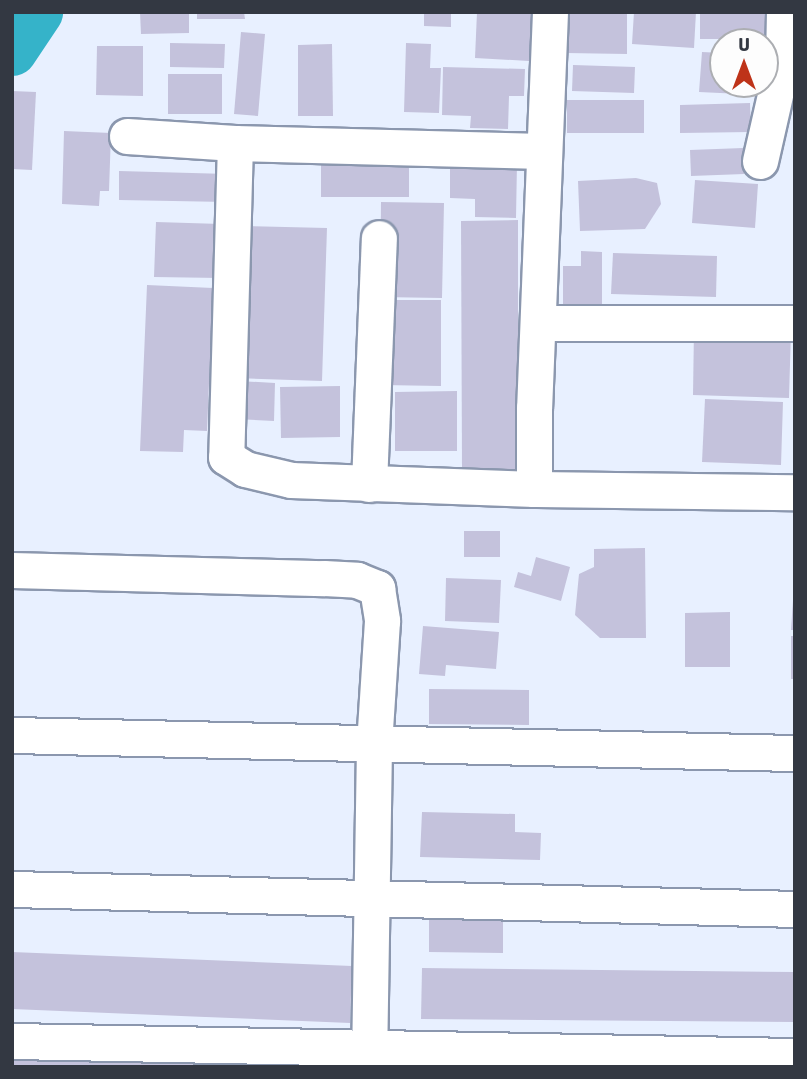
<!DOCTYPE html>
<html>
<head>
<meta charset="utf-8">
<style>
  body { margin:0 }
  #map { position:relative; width:807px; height:1079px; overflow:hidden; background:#e8f0ff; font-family:"Asap Condensed",sans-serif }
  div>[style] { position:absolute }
  .river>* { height:49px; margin:-24.5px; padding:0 24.5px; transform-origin:24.5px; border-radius:24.5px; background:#35b3c9 }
  .building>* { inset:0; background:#c4c2dc }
  .roads { filter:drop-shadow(2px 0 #8b97ae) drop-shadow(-2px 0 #8b97ae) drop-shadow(0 2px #8b97ae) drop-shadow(0 -2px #8b97ae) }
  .minor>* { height:35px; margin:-17.5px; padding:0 17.5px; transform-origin:17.5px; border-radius:17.5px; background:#fff }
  span { translate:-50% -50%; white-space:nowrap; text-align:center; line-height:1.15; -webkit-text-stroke:5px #fdfdfd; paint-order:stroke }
  .frame { position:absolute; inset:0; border:14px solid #333842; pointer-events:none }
  .north { position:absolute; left:709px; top:28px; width:70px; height:70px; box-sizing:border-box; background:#fdfdfd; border:2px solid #acaeb2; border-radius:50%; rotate:0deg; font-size:19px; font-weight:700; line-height:28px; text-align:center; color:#333842 }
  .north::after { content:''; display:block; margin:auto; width:24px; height:32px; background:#be3319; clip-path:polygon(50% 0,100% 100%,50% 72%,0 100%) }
</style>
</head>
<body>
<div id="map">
  <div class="river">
    <div style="left:12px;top:51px;width:47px;rotate:-56.3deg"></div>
  </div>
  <div class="building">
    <div style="clip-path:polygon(140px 12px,189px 12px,189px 33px,141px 34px)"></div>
    <div style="clip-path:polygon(197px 12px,244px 12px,245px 19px,197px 19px)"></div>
    <div style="clip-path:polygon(424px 12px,451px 12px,451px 27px,424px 26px)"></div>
    <div style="clip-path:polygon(477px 12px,532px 12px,529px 61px,475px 58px)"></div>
    <div style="clip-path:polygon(567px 12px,627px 13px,627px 54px,566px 53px)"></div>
    <div style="clip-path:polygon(634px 12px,696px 12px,694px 48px,632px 44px)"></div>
    <div style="clip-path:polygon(700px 12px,766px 12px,766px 39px,700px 39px)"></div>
    <div style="clip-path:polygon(241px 32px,265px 34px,258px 116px,234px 114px)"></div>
    <div style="clip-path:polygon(170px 43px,225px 44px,224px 68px,170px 67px)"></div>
    <div style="clip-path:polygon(406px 43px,431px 44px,430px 68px,441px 68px,439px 113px,404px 112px)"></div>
    <div style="clip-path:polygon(332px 44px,333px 116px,298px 116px,298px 45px)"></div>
    <div style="clip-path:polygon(97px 46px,143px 46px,143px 96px,96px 95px)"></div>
    <div style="clip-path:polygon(702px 52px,723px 53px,723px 84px,762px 84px,762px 95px,699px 92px)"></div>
    <div style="clip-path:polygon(573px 65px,635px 67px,634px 93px,572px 91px)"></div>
    <div style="clip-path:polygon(443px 67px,525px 69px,524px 96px,509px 96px,508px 129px,470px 128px,471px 116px,442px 115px)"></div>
    <div style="clip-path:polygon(168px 74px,222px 74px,222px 114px,168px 114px)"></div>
    <div style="clip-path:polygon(12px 91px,36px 92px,32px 170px,12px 169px)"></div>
    <div style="clip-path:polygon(567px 100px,644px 100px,644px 133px,567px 133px)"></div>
    <div style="clip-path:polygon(750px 103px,751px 132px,680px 133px,680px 105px)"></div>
    <div style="clip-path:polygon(64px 131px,111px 133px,109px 191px,100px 191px,99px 206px,62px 204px)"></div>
    <div style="clip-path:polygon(743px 148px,744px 174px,691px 176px,690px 150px)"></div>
    <div style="clip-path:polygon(321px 153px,409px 153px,409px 197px,321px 197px)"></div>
    <div style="clip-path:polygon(450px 162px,517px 163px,516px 218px,475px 217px,475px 199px,450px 198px)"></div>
    <div style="clip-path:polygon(119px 171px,228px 174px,227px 202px,119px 200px)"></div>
    <div style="clip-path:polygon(636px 178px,657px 183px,661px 204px,645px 229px,580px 231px,578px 181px)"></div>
    <div style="clip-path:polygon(695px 180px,758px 184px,755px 228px,692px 223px)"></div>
    <div style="clip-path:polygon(381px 202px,444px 203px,442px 298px,380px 297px)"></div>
    <div style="clip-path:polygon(518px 220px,518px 469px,462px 469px,461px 221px)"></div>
    <div style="clip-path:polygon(156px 222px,221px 224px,220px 278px,154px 277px)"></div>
    <div style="clip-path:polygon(240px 226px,327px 228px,322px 381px,236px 378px)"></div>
    <div style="clip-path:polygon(581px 251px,602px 252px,602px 306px,563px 306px,563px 266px,581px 266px)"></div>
    <div style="clip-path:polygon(613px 253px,717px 256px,716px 297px,611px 294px)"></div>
    <div style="clip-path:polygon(147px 285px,213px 288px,207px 431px,184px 430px,183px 452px,140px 451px)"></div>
    <div style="clip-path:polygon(383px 300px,441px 300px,441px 386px,382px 385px)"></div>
    <div style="clip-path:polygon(694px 328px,791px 330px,789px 398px,693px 395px)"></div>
    <div style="clip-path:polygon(238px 381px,275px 383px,274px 421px,236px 419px)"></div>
    <div style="clip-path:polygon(340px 386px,340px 437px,281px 438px,280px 387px)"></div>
    <div style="clip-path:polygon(457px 391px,457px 451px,395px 451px,395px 392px)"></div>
    <div style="clip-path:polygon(705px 399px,783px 402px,781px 465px,702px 462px)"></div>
    <div style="clip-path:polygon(464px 531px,500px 531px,500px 557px,464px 557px)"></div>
    <div style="clip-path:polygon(645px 548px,646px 638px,600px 638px,575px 615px,579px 574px,594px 567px,594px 549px)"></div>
    <div style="clip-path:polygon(536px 557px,570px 567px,561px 601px,514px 587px,518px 572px,531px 576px)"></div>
    <div style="clip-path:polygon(446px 578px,501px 580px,499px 623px,445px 621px)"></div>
    <div style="clip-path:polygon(793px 600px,795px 600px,795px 630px,791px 630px)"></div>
    <div style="clip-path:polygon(730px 612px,730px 667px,685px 667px,685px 613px)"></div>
    <div style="clip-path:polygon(423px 626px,499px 632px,496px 669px,446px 665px,445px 676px,419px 674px)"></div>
    <div style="clip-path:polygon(791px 636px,795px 636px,795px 679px,791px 679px)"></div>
    <div style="clip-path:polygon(429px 689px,529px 690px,529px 725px,429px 724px)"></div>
    <div style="clip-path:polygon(422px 812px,515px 814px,515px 832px,541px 833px,540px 860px,420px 857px)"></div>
    <div style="clip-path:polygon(429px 918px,503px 919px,503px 953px,429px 952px)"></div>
    <div style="clip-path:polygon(12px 952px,352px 966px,350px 1023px,12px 1009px)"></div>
    <div style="clip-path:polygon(422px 968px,795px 972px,795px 1022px,421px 1019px)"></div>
    <div style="clip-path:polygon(12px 1044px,345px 1057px,345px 1067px,12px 1067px)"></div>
  </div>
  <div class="roads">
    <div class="minor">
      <div style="left:550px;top:12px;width:396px;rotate:92.3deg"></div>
      <div style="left:534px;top:408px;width:81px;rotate:90deg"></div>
      <div style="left:534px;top:489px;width:261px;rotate:0.7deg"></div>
      <div style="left:127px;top:136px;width:108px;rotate:3.7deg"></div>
      <div style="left:235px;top:143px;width:308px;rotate:1.5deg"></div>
      <div style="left:235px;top:143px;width:314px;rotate:91.6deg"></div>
      <div style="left:226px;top:457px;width:22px;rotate:32deg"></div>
      <div style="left:245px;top:469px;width:47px;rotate:13.4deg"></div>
      <div style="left:291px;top:480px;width:243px;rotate:2.1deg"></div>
      <div style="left:760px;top:161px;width:104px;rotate:-77.2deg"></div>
      <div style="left:783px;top:60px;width:48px;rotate:-88.8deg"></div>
      <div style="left:540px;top:323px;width:255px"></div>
      <div style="left:369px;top:484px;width:246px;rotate:-87.7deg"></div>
      <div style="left:12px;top:570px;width:312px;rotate:1.5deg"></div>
      <div style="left:324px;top:578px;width:33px;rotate:3deg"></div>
      <div style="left:357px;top:580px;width:22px;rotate:22deg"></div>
      <div style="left:377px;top:588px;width:33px;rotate:81deg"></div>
      <div style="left:382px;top:621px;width:124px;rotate:93.7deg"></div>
      <div style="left:374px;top:745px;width:322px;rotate:90.9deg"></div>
      <div style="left:12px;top:735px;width:783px;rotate:1.32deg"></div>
      <div style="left:12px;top:889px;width:783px;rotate:1.46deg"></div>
      <div style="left:12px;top:1041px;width:783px;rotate:1.1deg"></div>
    </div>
  </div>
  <div class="frame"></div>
  <div class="north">U</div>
</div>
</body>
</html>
